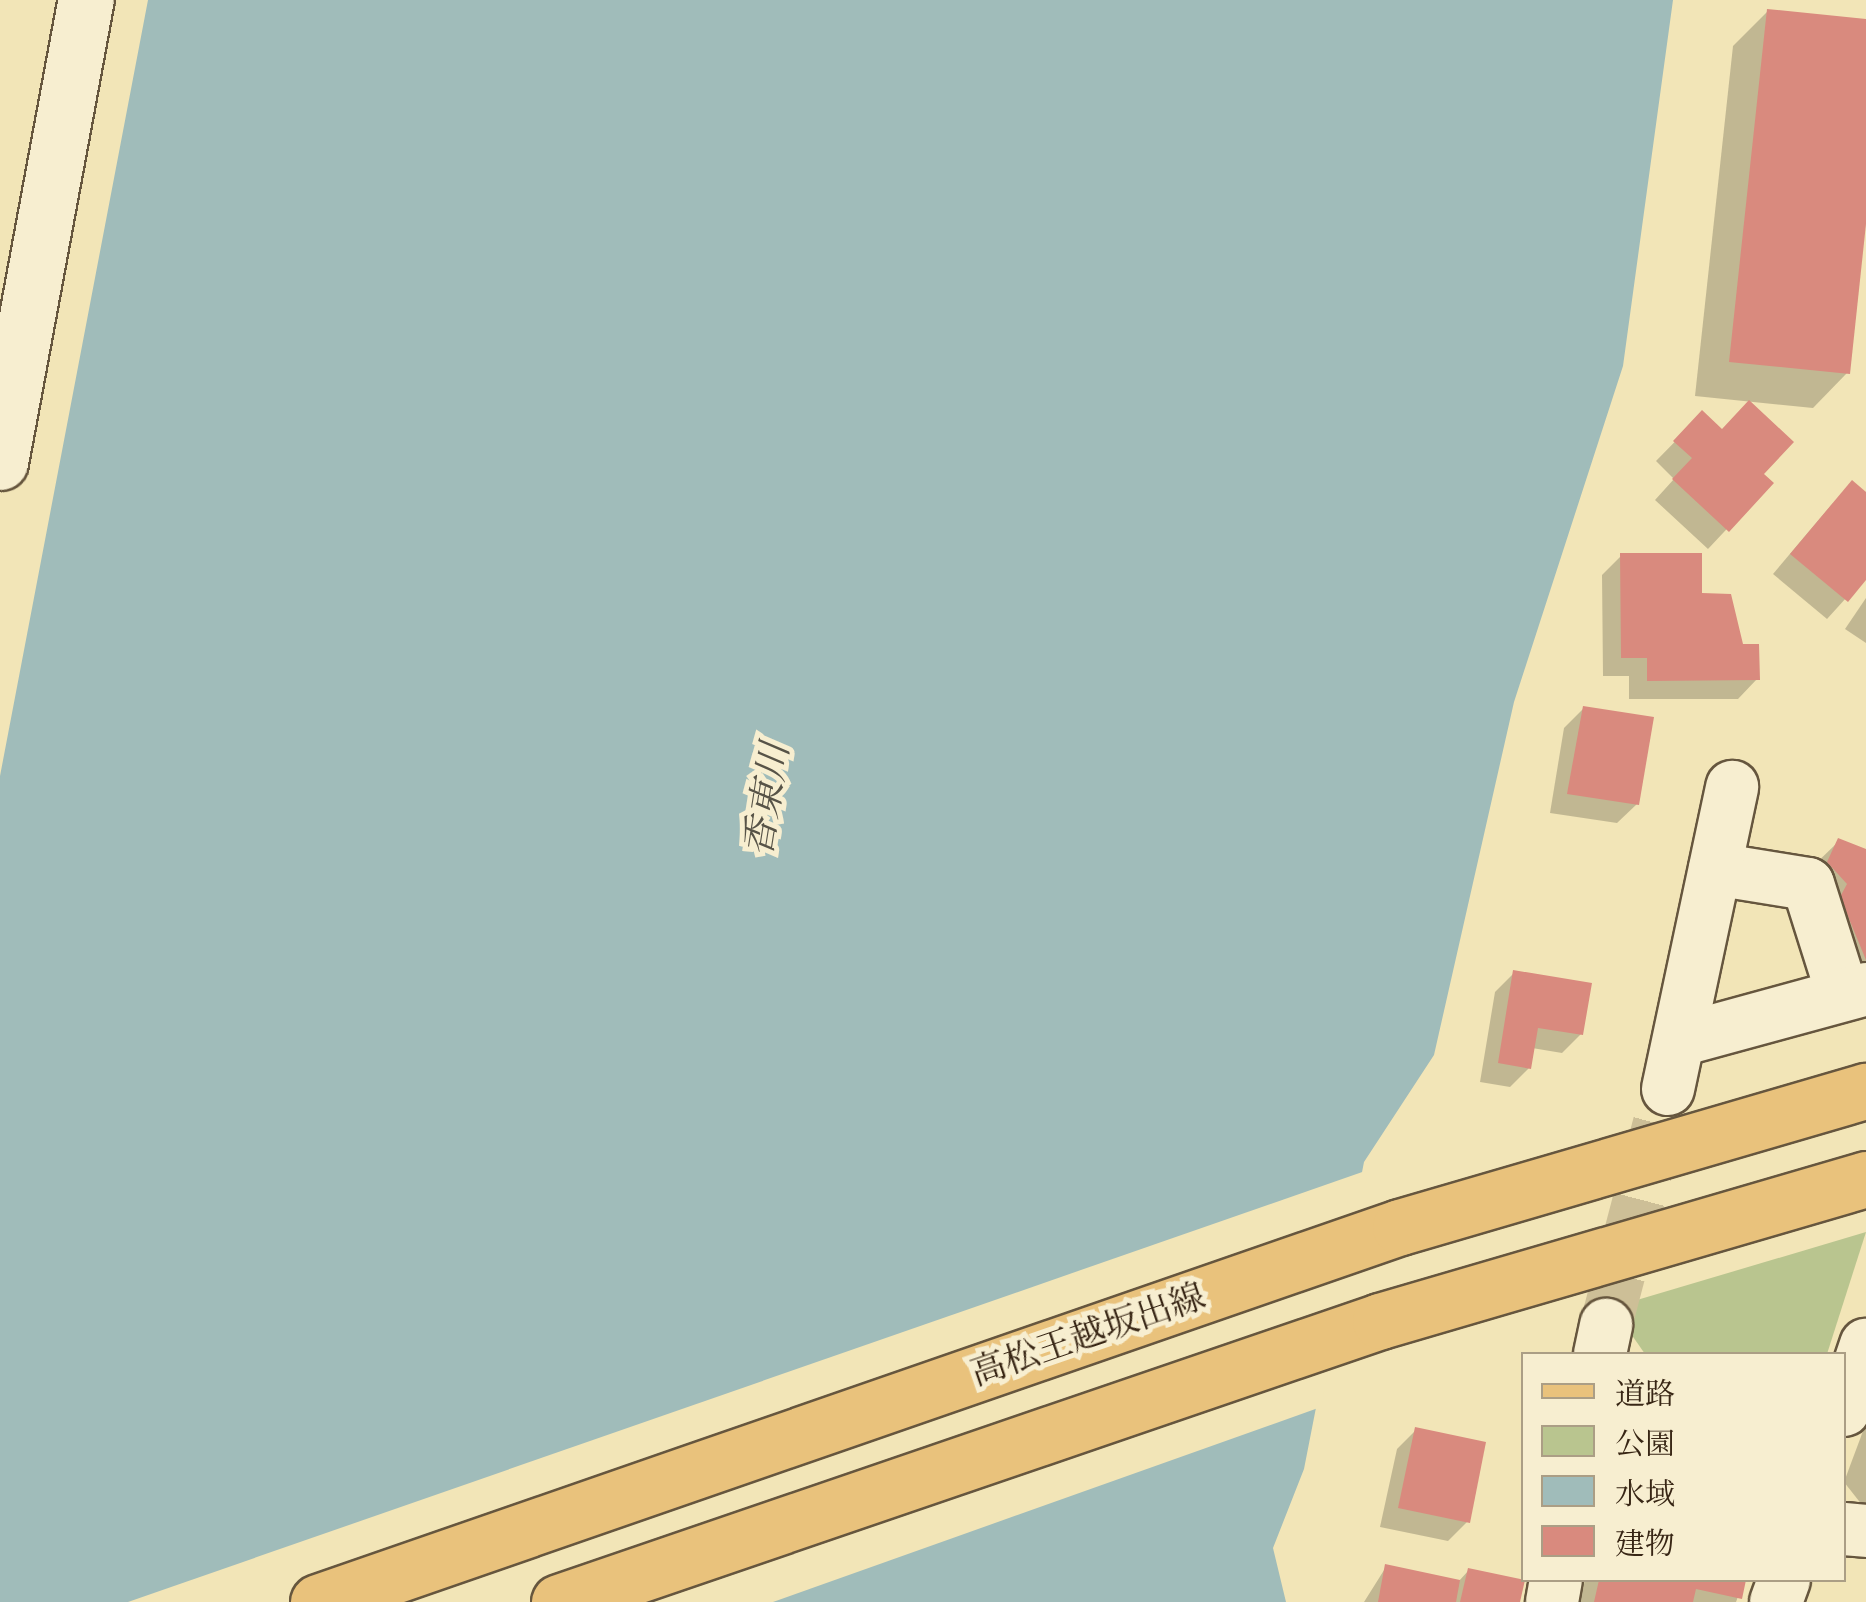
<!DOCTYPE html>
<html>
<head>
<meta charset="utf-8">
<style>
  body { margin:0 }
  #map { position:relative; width:1866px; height:1602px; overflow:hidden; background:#f2e5b7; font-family:"IM FELL Double Pica","Noto Serif JP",serif }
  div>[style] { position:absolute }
  .green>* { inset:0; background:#b9c58f }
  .water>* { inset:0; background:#a0bcba }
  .pier>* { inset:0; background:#f2e5b7 }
  .shadow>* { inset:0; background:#0003 }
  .building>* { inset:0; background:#d98a7e }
  .minor-tunnel>* { height:52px; margin-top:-26px; transform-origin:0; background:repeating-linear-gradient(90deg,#cdbf97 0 52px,transparent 0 78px) }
  .roads { filter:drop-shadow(2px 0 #66563e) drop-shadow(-2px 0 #66563e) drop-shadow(0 2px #66563e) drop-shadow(0 -2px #66563e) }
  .minor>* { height:52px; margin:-26px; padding:0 26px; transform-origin:26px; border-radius:26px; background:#f7eed0 }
  .tertiary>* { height:55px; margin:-27.5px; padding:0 27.5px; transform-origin:27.5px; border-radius:27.5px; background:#f7eed0 }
  .primary>* { height:55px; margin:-27.5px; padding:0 27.5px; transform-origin:27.5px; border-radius:27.5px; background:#e9c27c }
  span { translate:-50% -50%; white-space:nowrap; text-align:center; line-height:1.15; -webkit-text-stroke:10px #f7eed0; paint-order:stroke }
  .street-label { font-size:35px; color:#382615 }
  .water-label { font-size:38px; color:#575347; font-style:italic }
  .legend { position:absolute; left:1521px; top:1352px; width:325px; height:230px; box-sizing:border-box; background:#f7eed0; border:2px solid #ab9e85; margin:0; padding:12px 18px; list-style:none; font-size:30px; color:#382615 }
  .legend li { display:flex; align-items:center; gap:20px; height:50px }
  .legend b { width:50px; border:2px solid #ab9e85 }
</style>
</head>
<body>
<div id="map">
  <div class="green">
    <div style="clip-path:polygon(1866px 1232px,1827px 1354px,1645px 1354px,1629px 1331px,1637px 1300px)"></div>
  </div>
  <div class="water">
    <div style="clip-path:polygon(148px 0,1673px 0,1623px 366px,1514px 702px,1434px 1055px,1364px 1162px,1304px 1469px,1273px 1548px,1286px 1602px,0 1602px,0 776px)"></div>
  </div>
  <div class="pier">
    <div style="clip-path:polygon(1368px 1170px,1321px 1407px,773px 1602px,128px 1602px)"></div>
  </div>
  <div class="shadow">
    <div style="clip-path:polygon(1768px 11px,1866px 21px,1866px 201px,1847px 373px,1813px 408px,1695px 396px,1733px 46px)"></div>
    <div style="clip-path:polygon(1702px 414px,1770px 483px,1708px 549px,1655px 500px,1674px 479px,1656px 461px)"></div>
    <div style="clip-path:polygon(1866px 495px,1866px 576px,1827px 619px,1773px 574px,1833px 503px)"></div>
    <div style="clip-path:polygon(1621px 556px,1699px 596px,1741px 646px,1757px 679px,1738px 699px,1629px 699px,1629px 676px,1603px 676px,1602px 575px)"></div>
    <div style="clip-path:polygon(1866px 598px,1866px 643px,1845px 629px)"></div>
    <div style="clip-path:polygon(1584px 708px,1637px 804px,1617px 823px,1550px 813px,1564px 728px)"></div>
    <div style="clip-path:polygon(1839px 841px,1866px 852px,1866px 993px,1804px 875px)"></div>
    <div style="clip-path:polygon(1514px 973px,1581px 1034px,1562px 1053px,1532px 1048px,1529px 1068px,1510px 1087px,1480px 1082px,1495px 992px)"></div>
    <div style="clip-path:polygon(1866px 1423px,1866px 1510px,1844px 1482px)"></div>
    <div style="clip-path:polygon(1416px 1430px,1467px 1522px,1448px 1541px,1380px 1527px,1397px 1449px)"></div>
    <div style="clip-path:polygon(1386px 1567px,1458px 1582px,1469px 1570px,1518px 1602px,1364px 1602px)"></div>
    <div style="clip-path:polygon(1585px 1580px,1744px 1580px,1736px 1602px,1580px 1602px)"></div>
  </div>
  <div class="building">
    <div style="clip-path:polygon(1767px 9px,1866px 19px,1866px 224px,1850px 374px,1729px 362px)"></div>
    <div style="clip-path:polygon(1749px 400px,1794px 442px,1764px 474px,1774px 483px,1729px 532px,1672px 479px,1692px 458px,1673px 441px,1702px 410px,1722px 429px)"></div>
    <div style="clip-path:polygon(1852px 480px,1866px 492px,1866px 580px,1848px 602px,1790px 554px)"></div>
    <div style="clip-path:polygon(1620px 553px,1702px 553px,1702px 593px,1731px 594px,1743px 644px,1759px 644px,1760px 680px,1647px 681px,1647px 658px,1621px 658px)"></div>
    <div style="clip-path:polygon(1583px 706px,1654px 717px,1639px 805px,1567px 794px)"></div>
    <div style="clip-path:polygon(1838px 838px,1866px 849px,1866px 960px,1840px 897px,1847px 884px,1827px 862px)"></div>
    <div style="clip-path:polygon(1513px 970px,1592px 983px,1583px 1035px,1538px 1028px,1531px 1069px,1498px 1063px)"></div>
    <div style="clip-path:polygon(1415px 1427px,1486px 1442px,1470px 1523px,1398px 1508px)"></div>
    <div style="clip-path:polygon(1385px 1564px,1460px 1580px,1456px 1602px,1378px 1602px)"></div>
    <div style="clip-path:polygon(1468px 1568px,1525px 1580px,1520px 1602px,1460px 1602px)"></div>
    <div style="clip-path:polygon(1599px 1580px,1746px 1580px,1742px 1599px,1696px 1589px,1693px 1602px,1594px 1602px)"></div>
  </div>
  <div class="minor-tunnel">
    <div style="left:1606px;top:1325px;width:244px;rotate:-75.3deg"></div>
  </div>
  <div class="roads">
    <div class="minor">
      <div style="left:1715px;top:869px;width:94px;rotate:9.2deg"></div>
      <div style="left:1808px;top:884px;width:116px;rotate:72.5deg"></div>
      <div style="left:1680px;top:1040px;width:193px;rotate:-15.3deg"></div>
      <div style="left:1668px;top:1089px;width:309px;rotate:-78deg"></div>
      <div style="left:1600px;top:1354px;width:30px;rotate:-78deg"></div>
      <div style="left:1844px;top:1410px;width:69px;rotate:-71.3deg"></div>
      <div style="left:1844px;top:1529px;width:22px;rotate:5deg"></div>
      <div style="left:1552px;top:1602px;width:22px;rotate:-80deg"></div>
      <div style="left:1776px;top:1602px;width:23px;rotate:-70deg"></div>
    </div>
    <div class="tertiary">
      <div style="left:0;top:462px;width:470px;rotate:-79.5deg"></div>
    </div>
    <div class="primary">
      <div style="left:318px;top:1602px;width:1145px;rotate:-19.12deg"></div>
      <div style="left:1400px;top:1227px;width:485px;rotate:-16.3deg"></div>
      <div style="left:559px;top:1602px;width:868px;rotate:-18.89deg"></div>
      <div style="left:1380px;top:1321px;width:506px;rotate:-16.29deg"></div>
    </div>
  </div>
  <div class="street-label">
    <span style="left:1088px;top:1335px;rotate:-19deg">高松王越坂出線</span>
  </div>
  <div class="water-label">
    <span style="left:768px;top:800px;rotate:-81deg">香東川</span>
  </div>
  <ul class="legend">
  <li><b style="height:12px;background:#e9c27c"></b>道路</li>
  <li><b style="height:28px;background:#b9c58f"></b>公園</li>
  <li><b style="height:28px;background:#a0bcba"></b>水域</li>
  <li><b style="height:28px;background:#d98a7e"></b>建物</li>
  </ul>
</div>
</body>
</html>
